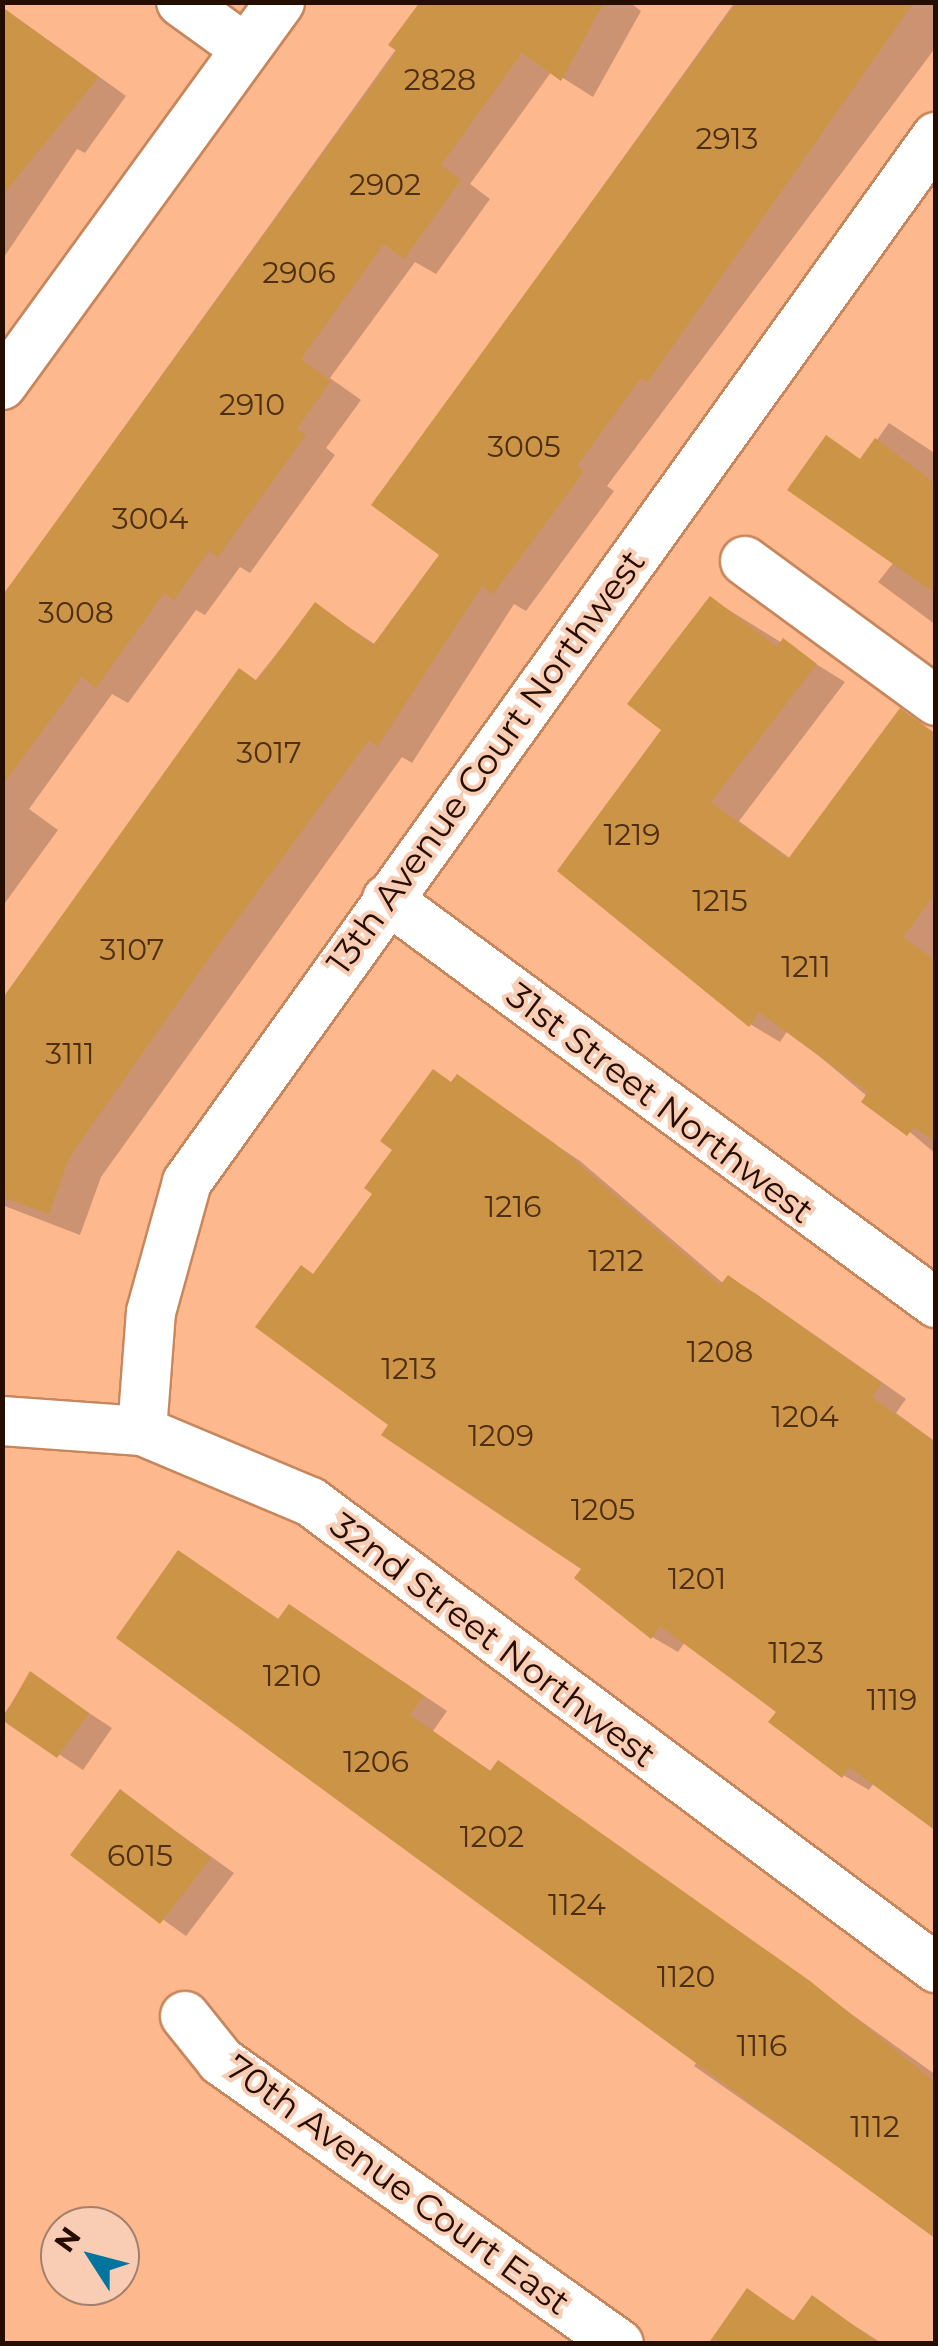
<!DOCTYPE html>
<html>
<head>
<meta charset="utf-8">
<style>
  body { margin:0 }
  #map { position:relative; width:938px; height:2346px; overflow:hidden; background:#feb88e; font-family:Montserrat,sans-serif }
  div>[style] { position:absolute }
  .shadow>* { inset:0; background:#0003 }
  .building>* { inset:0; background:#cc9447 }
  .roads { filter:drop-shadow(2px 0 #c7865c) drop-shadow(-2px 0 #c7865c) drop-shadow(0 2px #c7865c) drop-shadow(0 -2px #c7865c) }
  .street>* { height:48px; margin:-24px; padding:0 24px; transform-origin:24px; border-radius:24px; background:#fff }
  span { translate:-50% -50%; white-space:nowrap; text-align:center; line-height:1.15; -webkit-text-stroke:8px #f8cdb4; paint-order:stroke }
  .number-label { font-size:30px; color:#4f2f12 }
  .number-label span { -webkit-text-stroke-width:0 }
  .street-label { font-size:35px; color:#250d00 }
  .frame { position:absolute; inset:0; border:5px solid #250d00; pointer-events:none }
  .north { position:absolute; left:40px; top:2206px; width:100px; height:100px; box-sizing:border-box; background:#f8cdb4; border:2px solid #a4806c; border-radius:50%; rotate:306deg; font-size:28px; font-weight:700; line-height:40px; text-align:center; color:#250d00 }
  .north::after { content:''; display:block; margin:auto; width:35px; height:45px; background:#02759f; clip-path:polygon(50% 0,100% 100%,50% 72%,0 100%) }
</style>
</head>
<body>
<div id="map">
  <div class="shadow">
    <div style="clip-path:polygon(430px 2px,629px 2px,641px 11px,593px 97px,552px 71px,470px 184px,490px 199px,436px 274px,415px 262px,330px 378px,361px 400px,326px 448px,335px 455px,250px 573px,240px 567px,205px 615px,196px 610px,128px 703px,112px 694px,29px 809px,58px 830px,2px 907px,2px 597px)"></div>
    <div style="clip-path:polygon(735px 2px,936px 2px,936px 47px,607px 486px,614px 491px,526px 611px,514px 604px,412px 763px,402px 757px,101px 1177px,80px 1235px,2px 1205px,2px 1002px,315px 605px,376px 645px,443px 555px,374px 505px)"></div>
    <div style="clip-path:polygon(2px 7px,126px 96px,85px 153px,77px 149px,2px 260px)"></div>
    <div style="clip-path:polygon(889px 423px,936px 454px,936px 625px,878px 582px,894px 562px,862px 461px)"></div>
    <div style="clip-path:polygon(711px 599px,845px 682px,739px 821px,791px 859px,936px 737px,936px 1154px,788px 1030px,780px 1042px,750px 1024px,665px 730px)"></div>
    <div style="clip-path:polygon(457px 1078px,580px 1161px,724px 1284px,729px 1278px,755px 1293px,906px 1399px,896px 1413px,936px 1442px,936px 1828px,874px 1783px,869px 1790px,843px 1775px,779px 1712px,685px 1642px,678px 1652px,652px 1637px,585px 1569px,384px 1434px,391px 1424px,315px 1276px)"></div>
    <div style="clip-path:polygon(179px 1553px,280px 1620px,314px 1622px,447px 1711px,433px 1731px,492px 1772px,523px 1778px,936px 2075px,936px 2235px,694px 2066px,699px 2059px)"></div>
    <div style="clip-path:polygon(31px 1675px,112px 1728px,83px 1770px,2px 1717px)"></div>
    <div style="clip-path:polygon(121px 1792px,234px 1873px,186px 1936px,73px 1855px)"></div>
    <div style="clip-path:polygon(748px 2292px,796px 2322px,813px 2299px,883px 2344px,731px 2344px)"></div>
  </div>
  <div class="building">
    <div style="clip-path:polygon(420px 2px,604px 2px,561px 81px,522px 53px,441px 165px,461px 180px,404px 259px,384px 244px,301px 359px,331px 381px,297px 429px,306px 435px,218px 557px,209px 551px,174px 600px,164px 593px,96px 688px,82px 677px,2px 786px,2px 596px,397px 51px,388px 45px)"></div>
    <div style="clip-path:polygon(737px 2px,914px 2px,647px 383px,641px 378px,577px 466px,584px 471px,552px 515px,493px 594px,482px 586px,378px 746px,369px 740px,217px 947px,69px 1158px,49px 1214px,2px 1197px,2px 999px,239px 668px,257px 681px,315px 602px,373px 645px,439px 555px,371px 505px)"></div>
    <div style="clip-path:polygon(2px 7px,99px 77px,2px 196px)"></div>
    <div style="clip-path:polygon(826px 435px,860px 459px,875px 438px,936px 484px,936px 594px,787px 490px)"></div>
    <div style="clip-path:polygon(710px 596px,777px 647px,783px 638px,817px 664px,711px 802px,788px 859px,900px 708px,936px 734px,936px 893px,903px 937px,936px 961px,936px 1142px,914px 1127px,907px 1136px,861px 1102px,868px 1092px,759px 1012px,749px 1027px,557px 871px,661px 730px,627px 704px)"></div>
    <div style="clip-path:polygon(433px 1069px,451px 1082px,457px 1074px,554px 1143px,720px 1285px,728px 1275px,882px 1383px,872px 1397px,936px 1443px,936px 1831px,849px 1767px,842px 1778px,768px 1722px,776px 1712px,660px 1626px,651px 1639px,574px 1578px,581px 1569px,381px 1435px,388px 1425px,255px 1327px,301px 1265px,313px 1274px,372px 1194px,364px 1188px,392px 1150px,380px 1141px)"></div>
    <div style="clip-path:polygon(178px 1550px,278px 1619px,289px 1604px,424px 1696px,410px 1715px,490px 1771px,498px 1760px,810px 1981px,936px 2083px,936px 2239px,116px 1638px)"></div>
    <div style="clip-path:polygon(30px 1671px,89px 1713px,57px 1758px,2px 1720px)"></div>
    <div style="clip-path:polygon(120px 1789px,211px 1858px,160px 1924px,70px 1855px)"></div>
    <div style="clip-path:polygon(747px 2288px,793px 2321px,812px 2295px,879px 2344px,708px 2344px)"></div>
  </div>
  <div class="roads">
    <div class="street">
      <div style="left:181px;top:2px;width:80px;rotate:35.9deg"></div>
      <div style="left:2px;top:385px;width:473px;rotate:-54deg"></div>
      <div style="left:745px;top:561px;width:237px;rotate:36.2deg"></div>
      <div style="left:387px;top:899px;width:682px;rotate:36.35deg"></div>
      <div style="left:2px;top:1421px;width:140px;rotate:4.1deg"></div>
      <div style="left:142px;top:1431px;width:183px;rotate:22.8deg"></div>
      <div style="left:311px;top:1502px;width:780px;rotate:36.71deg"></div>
      <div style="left:142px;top:1431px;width:119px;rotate:-85.7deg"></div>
      <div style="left:151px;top:1312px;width:135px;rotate:-74.5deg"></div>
      <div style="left:187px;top:1182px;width:1286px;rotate:-54.37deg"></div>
      <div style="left:185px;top:2016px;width:58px;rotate:51.3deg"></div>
      <div style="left:221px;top:2061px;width:488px;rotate:35.4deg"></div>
    </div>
  </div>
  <div class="number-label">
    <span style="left:440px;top:80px">2828</span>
    <span style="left:727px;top:139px">2913</span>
    <span style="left:385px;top:185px">2902</span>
    <span style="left:299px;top:273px">2906</span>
    <span style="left:252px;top:405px">2910</span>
    <span style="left:524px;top:447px">3005</span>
    <span style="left:150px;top:519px">3004</span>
    <span style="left:76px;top:613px">3008</span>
    <span style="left:269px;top:753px">3017</span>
    <span style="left:632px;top:835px">1219</span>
    <span style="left:720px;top:901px">1215</span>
    <span style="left:132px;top:950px">3107</span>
    <span style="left:806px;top:967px">1211</span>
    <span style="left:70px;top:1054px">3111</span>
    <span style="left:513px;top:1207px">1216</span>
    <span style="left:616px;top:1261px">1212</span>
    <span style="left:720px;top:1352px">1208</span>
    <span style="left:409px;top:1369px">1213</span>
    <span style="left:805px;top:1417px">1204</span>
    <span style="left:501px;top:1436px">1209</span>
    <span style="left:603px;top:1510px">1205</span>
    <span style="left:697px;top:1579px">1201</span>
    <span style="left:796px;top:1653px">1123</span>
    <span style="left:292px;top:1676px">1210</span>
    <span style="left:892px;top:1700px">1119</span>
    <span style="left:376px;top:1762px">1206</span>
    <span style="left:492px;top:1837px">1202</span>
    <span style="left:140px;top:1856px">6015</span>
    <span style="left:577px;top:1905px">1124</span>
    <span style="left:686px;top:1977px">1120</span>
    <span style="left:762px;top:2046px">1116</span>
    <span style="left:875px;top:2127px">1112</span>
  </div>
  <div class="street-label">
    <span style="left:486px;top:762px;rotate:-54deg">13th Avenue Court Northwest</span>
    <span style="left:660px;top:1103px;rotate:37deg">31st Street Northwest</span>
    <span style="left:493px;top:1640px;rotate:37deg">32nd Street Northwest</span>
    <span style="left:398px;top:2185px;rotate:36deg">70th Avenue Court East</span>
  </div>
  <div class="frame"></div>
  <div class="north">N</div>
</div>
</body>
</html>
